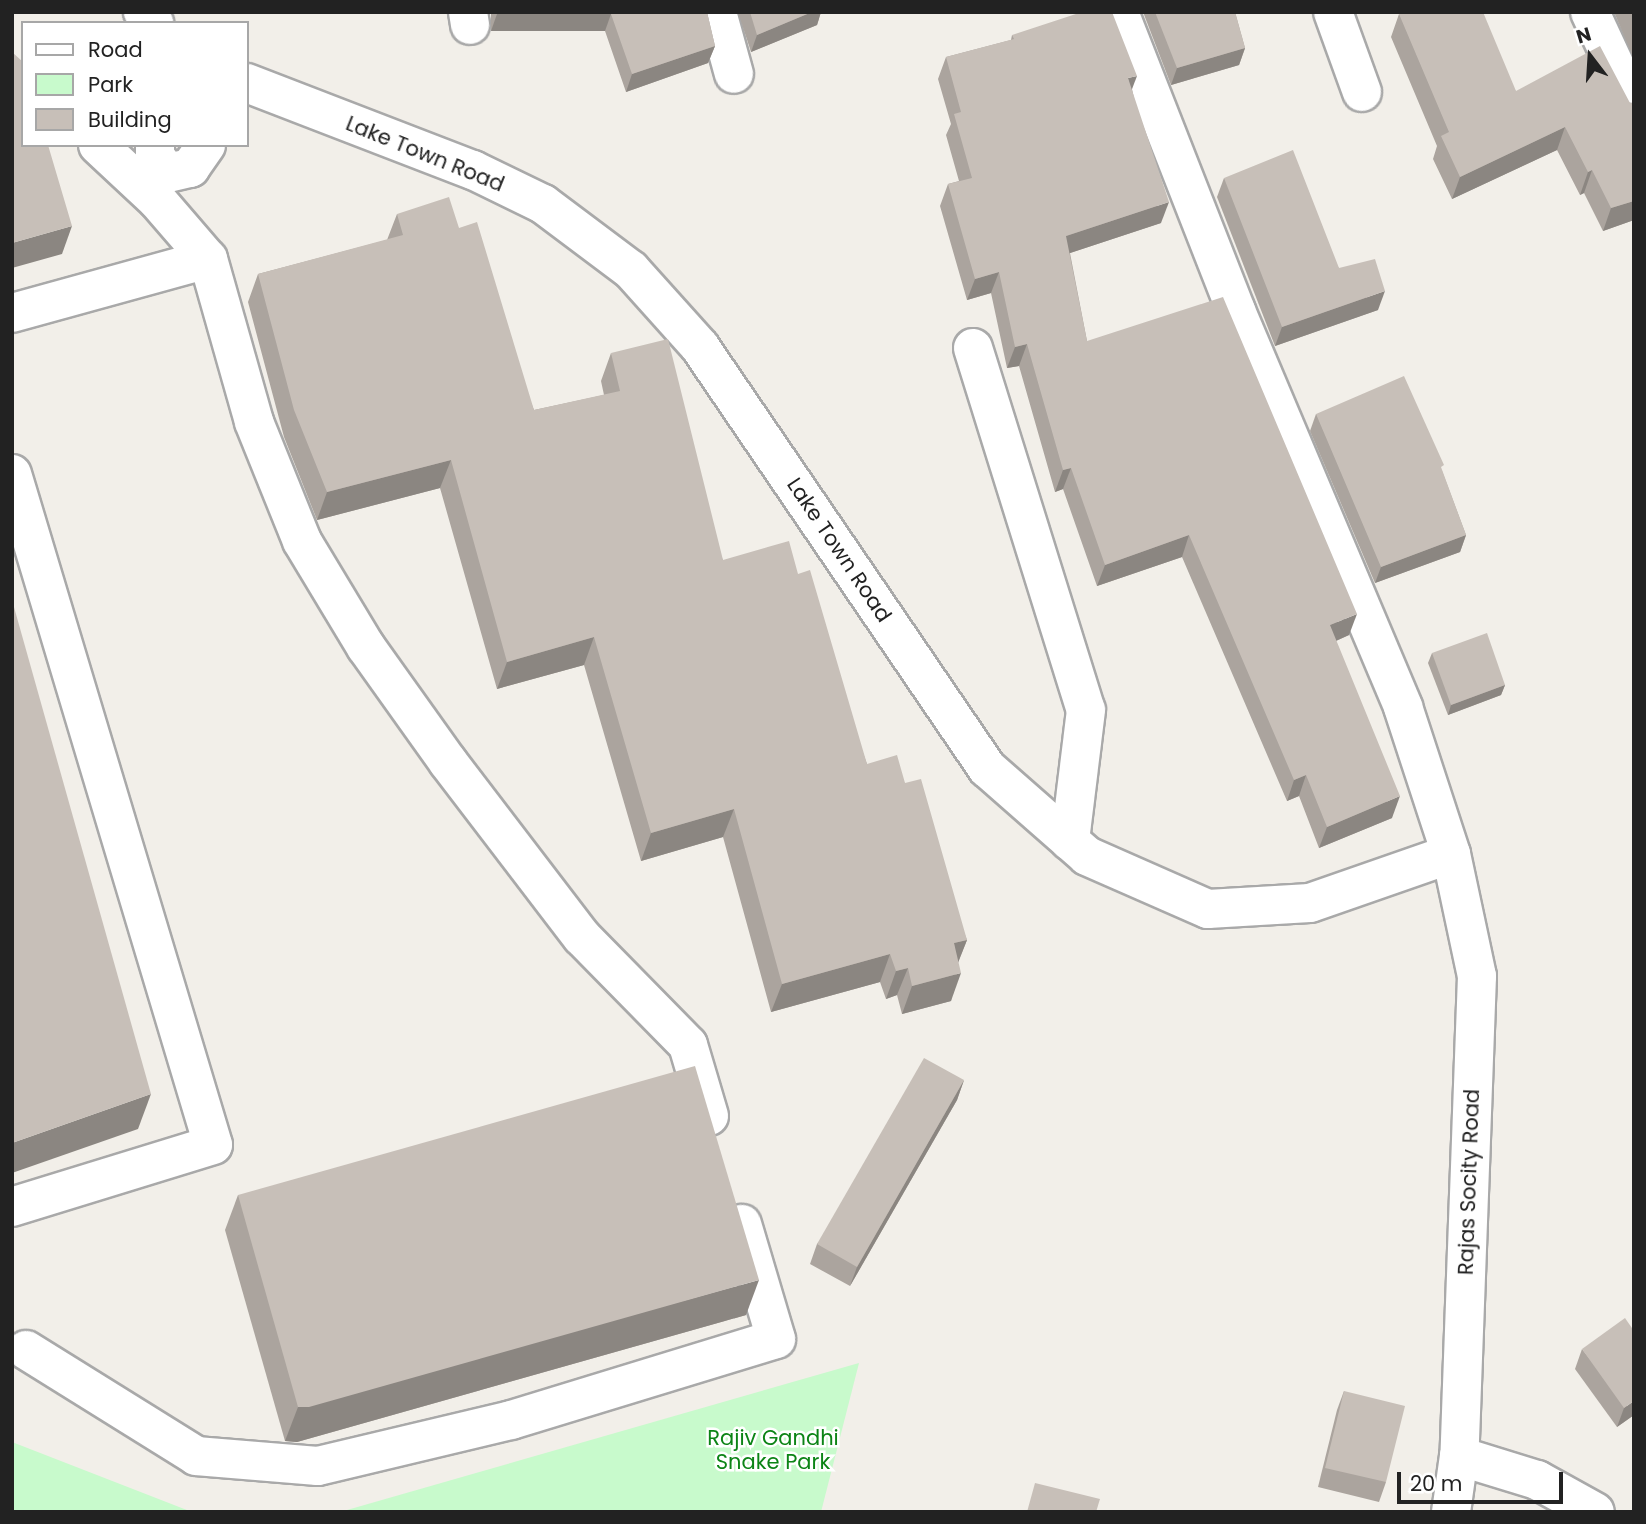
<!DOCTYPE html>
<html>
<head>
<meta charset="utf-8">
<style>
  body { margin:0 }
  #map { position:relative; width:1646px; height:1524px; overflow:hidden; background:#f2efe9; font-family:Poppins,sans-serif }
  div>[style] { position:absolute }
  .park>* { inset:0; background:#c8facc }
  .roads { filter:drop-shadow(2px 0 #a9a9a9) drop-shadow(-2px 0 #a9a9a9) drop-shadow(0 2px #a9a9a9) drop-shadow(0 -2px #a9a9a9) }
  .minor>* { height:38px; margin:-19px; padding:0 19px; transform-origin:19px; border-radius:19px; background:#fff }
  .wall>* { inset:0; background:#aba49e }
  .shaded-wall>* { inset:0; background:#8b8681 }
  .building>* { inset:0; background:#c7bfb8 }
  span { translate:-50% -50%; white-space:nowrap; text-align:center; line-height:1.15; -webkit-text-stroke:5px #fff; paint-order:stroke }
  .street-label { font-size:21px; color:#222 }
  .park-label { font-size:21px; color:#0c8416 }
  .frame { position:absolute; inset:0; border:14px solid #222; pointer-events:none }
  .legend { position:absolute; left:21px; top:21px; width:228px; height:126px; box-sizing:border-box; background:#fff; border:2px solid #a7a7a7; margin:0; padding:9px 12px; list-style:none; font-size:21px; color:#222 }
  .legend li { display:flex; align-items:center; gap:14px; height:35px }
  .legend b { width:35px; border:2px solid #a7a7a7 }
  .north { position:absolute; left:1555px; top:21px; width:70px; height:70px; -webkit-text-stroke:5px #fff; paint-order:stroke; rotate:343deg; font-size:19px; font-weight:700; line-height:28px; text-align:center; color:#222 }
  .north::after { content:''; display:block; margin:auto; width:24px; height:32px; background:#222; clip-path:polygon(50% 0,100% 100%,50% 72%,0 100%) }
  .scale { position:absolute; left:1397px; top:1472px; width:166px; height:32px; box-sizing:border-box; border:4px solid #222; border-top:0; padding-left:9px; font-size:21px; line-height:24px; white-space:nowrap; color:#222; -webkit-text-stroke:5px #fff; paint-order:stroke }
</style>
</head>
<body>
<div id="map">
  <div class="park">
    <div style="clip-path:polygon(859px 1363px,821px 1512px,340px 1512px)"></div>
    <div style="clip-path:polygon(12px 1442px,192px 1512px,12px 1512px)"></div>
  </div>
  <div class="roads">
    <div class="minor">
      <div style="left:143px;top:12px;width:16px;rotate:45deg"></div>
      <div style="left:468px;top:12px;width:13px;rotate:81deg"></div>
      <div style="left:717px;top:12px;width:64px;rotate:74.7deg"></div>
      <div style="left:1119px;top:12px;width:321px;rotate:68.6deg"></div>
      <div style="left:1236px;top:311px;width:430px;rotate:67.1deg"></div>
      <div style="left:1403px;top:707px;width:155px;rotate:71.9deg"></div>
      <div style="left:1451px;top:854px;width:125px;rotate:78deg"></div>
      <div style="left:1477px;top:976px;width:480px;rotate:92.1deg"></div>
      <div style="left:1459px;top:1456px;width:57px;rotate:98.1deg"></div>
      <div style="left:1333px;top:12px;width:85px;rotate:70.1deg"></div>
      <div style="left:1590px;top:12px;width:105px;rotate:65.1deg"></div>
      <div style="left:247px;top:83px;width:242px;rotate:21.1deg"></div>
      <div style="left:473px;top:170px;width:78px;rotate:25.9deg"></div>
      <div style="left:543px;top:204px;width:110px;rotate:36.9deg"></div>
      <div style="left:631px;top:270px;width:103px;rotate:48.1deg"></div>
      <div style="left:700px;top:347px;width:510px;rotate:55.72deg"></div>
      <div style="left:987px;top:768px;width:133px;rotate:41.3deg"></div>
      <div style="left:1087px;top:856px;width:132px;rotate:23.7deg"></div>
      <div style="left:1208px;top:909px;width:102px;rotate:-3.4deg"></div>
      <div style="left:1310px;top:903px;width:149px;rotate:-19.2deg"></div>
      <div style="left:98px;top:145px;width:81px;rotate:43deg"></div>
      <div style="left:157px;top:200px;width:78px;rotate:49.2deg"></div>
      <div style="left:208px;top:259px;width:169px;rotate:74.2deg"></div>
      <div style="left:254px;top:422px;width:128px;rotate:68deg"></div>
      <div style="left:302px;top:541px;width:124px;rotate:58.9deg"></div>
      <div style="left:366px;top:647px;width:141px;rotate:54.5deg"></div>
      <div style="left:448px;top:762px;width:220px;rotate:52.6deg"></div>
      <div style="left:582px;top:937px;width:151px;rotate:45.5deg"></div>
      <div style="left:688px;top:1045px;width:74px;rotate:73.5deg"></div>
      <div style="left:155px;top:145px;width:11px;rotate:90deg"></div>
      <div style="left:155px;top:156px;width:21px;rotate:53deg"></div>
      <div style="left:168px;top:173px;width:23px;rotate:-13deg"></div>
      <div style="left:190px;top:168px;width:28px;rotate:-55deg"></div>
      <div style="left:12px;top:313px;width:203px;rotate:-15.4deg"></div>
      <div style="left:973px;top:348px;width:379px;rotate:72.7deg"></div>
      <div style="left:1086px;top:710px;width:132px;rotate:97deg"></div>
      <div style="left:12px;top:474px;width:700px;rotate:73.32deg"></div>
      <div style="left:213px;top:1145px;width:210px;rotate:162.9deg"></div>
      <div style="left:26px;top:1350px;width:200px;rotate:31.9deg"></div>
      <div style="left:196px;top:1456px;width:122px;rotate:4.7deg"></div>
      <div style="left:318px;top:1466px;width:198px;rotate:-13.4deg"></div>
      <div style="left:511px;top:1420px;width:277px;rotate:-17deg"></div>
      <div style="left:776px;top:1339px;width:120px;rotate:-106.5deg"></div>
      <div style="left:1459px;top:1456px;width:82px;rotate:17.1deg"></div>
      <div style="left:1537px;top:1480px;width:66px;rotate:28.9deg"></div>
    </div>
  </div>
  <div class="wall">
    <div style="clip-path:polygon(491px 12px,707px 12px,715px 46px,708px 63px,626px 92px,605px 31px,491px 31px)"></div>
    <div style="clip-path:polygon(738px 12px,821px 12px,817px 25px,751px 52px)"></div>
    <div style="clip-path:polygon(1143px 12px,1235px 12px,1245px 48px,1239px 65px,1171px 85px)"></div>
    <div style="clip-path:polygon(1614px 12px,1634px 12px,1634px 59px)"></div>
    <div style="clip-path:polygon(1399px 14px,1516px 91px,1634px 103px,1634px 220px,1603px 231px,1584px 193px,1580px 195px,1557px 150px,1452px 199px,1433px 159px,1437px 146px,1391px 37px)"></div>
    <div style="clip-path:polygon(1012px 35px,1132px 89px,1161px 223px,1070px 253px,1087px 341px,1349px 635px,1336px 641px,1392px 818px,1319px 848px,1299px 796px,1287px 801px,1182px 557px,1097px 586px,1063px 489px,1055px 492px,1019px 366px,1007px 368px,991px 293px,967px 300px,940px 206px,948px 184px,959px 181px,946px 135px,951px 124px,938px 79px,946px 57px,1011px 40px)"></div>
    <div style="clip-path:polygon(1224px 178px,1339px 268px,1378px 310px,1275px 346px,1217px 197px)"></div>
    <div style="clip-path:polygon(397px 214px,459px 228px,534px 410px,604px 395px,601px 381px,611px 353px,723px 560px,798px 574px,867px 764px,905px 783px,967px 940px,958px 962px,951px 1001px,902px 1014px,897px 995px,886px 999px,880px 982px,771px 1012px,723px 837px,641px 861px,584px 665px,497px 689px,440px 488px,317px 520px,284px 437px,248px 302px,258px 274px,387px 240px)"></div>
    <div style="clip-path:polygon(1316px 414px,1442px 471px,1466px 535px,1460px 552px,1375px 583px,1310px 431px)"></div>
    <div style="clip-path:polygon(1432px 653px,1505px 685px,1501px 695px,1448px 715px,1428px 663px)"></div>
    <div style="clip-path:polygon(964px 1080px,957px 1100px,850px 1286px,810px 1264px,817px 1244px)"></div>
    <div style="clip-path:polygon(238px 1195px,746px 1315px,297px 1442px,285px 1441px,225px 1230px)"></div>
    <div style="clip-path:polygon(1582px 1349px,1634px 1415px,1617px 1427px,1575px 1369px)"></div>
    <div style="clip-path:polygon(1344px 1391px,1386px 1482px,1379px 1502px,1318px 1487px,1337px 1410px)"></div>
  </div>
  <div class="shaded-wall">
    <div style="clip-path:polygon(812px 12px,821px 12px,817px 25px,751px 52px,757px 35px)"></div>
    <div style="clip-path:polygon(497px 14px,611px 14px,605px 31px,491px 31px)"></div>
    <div style="clip-path:polygon(715px 46px,708px 63px,626px 92px,632px 74px)"></div>
    <div style="clip-path:polygon(1245px 48px,1239px 65px,1171px 85px,1177px 68px)"></div>
    <div style="clip-path:polygon(1137px 76px,1129px 97px,1128px 78px)"></div>
    <div style="clip-path:polygon(1565px 127px,1557px 150px,1452px 199px,1460px 177px)"></div>
    <div style="clip-path:polygon(1592px 170px,1584px 193px,1580px 195px,1588px 172px)"></div>
    <div style="clip-path:polygon(1634px 201px,1634px 220px,1603px 231px,1611px 208px)"></div>
    <div style="clip-path:polygon(1169px 202px,1161px 223px,1058px 257px,1066px 236px)"></div>
    <div style="clip-path:polygon(72px 226px,62px 254px,12px 268px,12px 243px)"></div>
    <div style="clip-path:polygon(999px 272px,991px 293px,967px 300px,975px 279px)"></div>
    <div style="clip-path:polygon(1385px 291px,1378px 310px,1275px 346px,1282px 327px)"></div>
    <div style="clip-path:polygon(1027px 344px,1019px 366px,1007px 368px,1015px 347px)"></div>
    <div style="clip-path:polygon(451px 460px,440px 488px,317px 520px,327px 492px)"></div>
    <div style="clip-path:polygon(1071px 468px,1063px 489px,1055px 492px,1063px 470px)"></div>
    <div style="clip-path:polygon(1189px 535px,1182px 557px,1097px 586px,1105px 565px)"></div>
    <div style="clip-path:polygon(1466px 535px,1460px 552px,1375px 583px,1381px 567px)"></div>
    <div style="clip-path:polygon(1357px 614px,1349px 635px,1322px 647px,1330px 625px)"></div>
    <div style="clip-path:polygon(594px 637px,584px 665px,497px 689px,507px 662px)"></div>
    <div style="clip-path:polygon(1505px 685px,1501px 695px,1448px 715px,1451px 705px)"></div>
    <div style="clip-path:polygon(1306px 775px,1299px 796px,1287px 801px,1294px 780px)"></div>
    <div style="clip-path:polygon(1400px 796px,1392px 818px,1319px 848px,1327px 827px)"></div>
    <div style="clip-path:polygon(734px 809px,723px 837px,641px 861px,651px 833px)"></div>
    <div style="clip-path:polygon(967px 940px,956px 968px,954px 943px)"></div>
    <div style="clip-path:polygon(890px 954px,880px 982px,771px 1012px,782px 984px)"></div>
    <div style="clip-path:polygon(908px 968px,897px 995px,886px 999px,896px 971px)"></div>
    <div style="clip-path:polygon(961px 973px,951px 1001px,902px 1014px,912px 986px)"></div>
    <div style="clip-path:polygon(964px 1080px,957px 1100px,850px 1286px,857px 1267px)"></div>
    <div style="clip-path:polygon(151px 1094px,138px 1129px,12px 1173px,12px 1143px)"></div>
    <div style="clip-path:polygon(759px 1280px,746px 1315px,297px 1442px,285px 1441px,298px 1407px)"></div>
    <div style="clip-path:polygon(1634px 1401px,1634px 1415px,1617px 1427px,1624px 1408px)"></div>
  </div>
  <div class="building">
    <div style="clip-path:polygon(497px 12px,707px 12px,715px 46px,632px 74px,611px 14px,497px 14px)"></div>
    <div style="clip-path:polygon(750px 12px,812px 12px,757px 35px)"></div>
    <div style="clip-path:polygon(1082px 12px,1112px 12px,1137px 76px,1128px 78px,1169px 202px,1066px 236px,1087px 341px,1223px 297px,1357px 614px,1330px 625px,1400px 796px,1327px 827px,1306px 775px,1294px 780px,1189px 535px,1105px 565px,1071px 468px,1063px 470px,1027px 344px,1015px 347px,999px 272px,975px 279px,948px 184px,972px 178px,954px 114px,961px 112px,946px 57px,1014px 39px,1012px 35px)"></div>
    <div style="clip-path:polygon(1155px 12px,1235px 12px,1245px 48px,1177px 68px)"></div>
    <div style="clip-path:polygon(1404px 12px,1483px 12px,1516px 91px,1600px 46px,1630px 103px,1634px 103px,1634px 201px,1611px 208px,1592px 170px,1588px 172px,1565px 127px,1460px 177px,1441px 136px,1449px 132px,1399px 14px)"></div>
    <div style="clip-path:polygon(12px 52px,23px 62px,23px 145px,48px 145px,72px 226px,12px 243px)"></div>
    <div style="clip-path:polygon(1293px 150px,1339px 268px,1375px 259px,1385px 291px,1282px 327px,1224px 178px)"></div>
    <div style="clip-path:polygon(449px 197px,459px 228px,477px 222px,534px 410px,620px 391px,611px 353px,668px 339px,723px 560px,789px 541px,798px 574px,810px 570px,867px 764px,897px 755px,905px 783px,921px 779px,967px 940px,954px 943px,961px 973px,912px 986px,908px 968px,896px 971px,890px 954px,782px 984px,734px 809px,651px 833px,594px 637px,507px 662px,451px 460px,327px 492px,294px 410px,258px 274px,403px 235px,397px 214px)"></div>
    <div style="clip-path:polygon(1404px 376px,1444px 465px,1441px 467px,1466px 535px,1381px 567px,1316px 414px)"></div>
    <div style="clip-path:polygon(12px 600px,151px 1094px,12px 1143px)"></div>
    <div style="clip-path:polygon(1487px 633px,1505px 685px,1451px 705px,1432px 653px)"></div>
    <div style="clip-path:polygon(924px 1058px,964px 1080px,857px 1267px,817px 1244px)"></div>
    <div style="clip-path:polygon(695px 1066px,759px 1280px,309px 1407px,298px 1407px,238px 1195px)"></div>
    <div style="clip-path:polygon(1625px 1318px,1634px 1331px,1634px 1401px,1624px 1408px,1582px 1349px)"></div>
    <div style="clip-path:polygon(1344px 1391px,1405px 1406px,1386px 1482px,1325px 1468px)"></div>
    <div style="clip-path:polygon(1035px 1483px,1100px 1499px,1096px 1512px,1027px 1512px)"></div>
  </div>
  <div class="street-label">
    <span style="left:425px;top:154px;rotate:22deg">Lake Town Road</span>
    <span style="left:839px;top:550px;rotate:56deg">Lake Town Road</span>
    <span style="left:1469px;top:1182px;rotate:-88deg">Rajas Socity Road</span>
  </div>
  <div class="park-label">
    <span style="left:773px;top:1450px">Rajiv Gandhi<br>Snake Park</span>
  </div>
  <div class="frame"></div>
  <ul class="legend">
  <li><b style="height:9px;background:#fff"></b>Road</li>
  <li><b style="height:19px;background:#c8facc"></b>Park</li>
  <li><b style="height:19px;background:#c7bfb8"></b>Building</li>
  </ul>
  <div class="north">N</div>
  <div class="scale">20 m</div>
</div>
</body>
</html>
